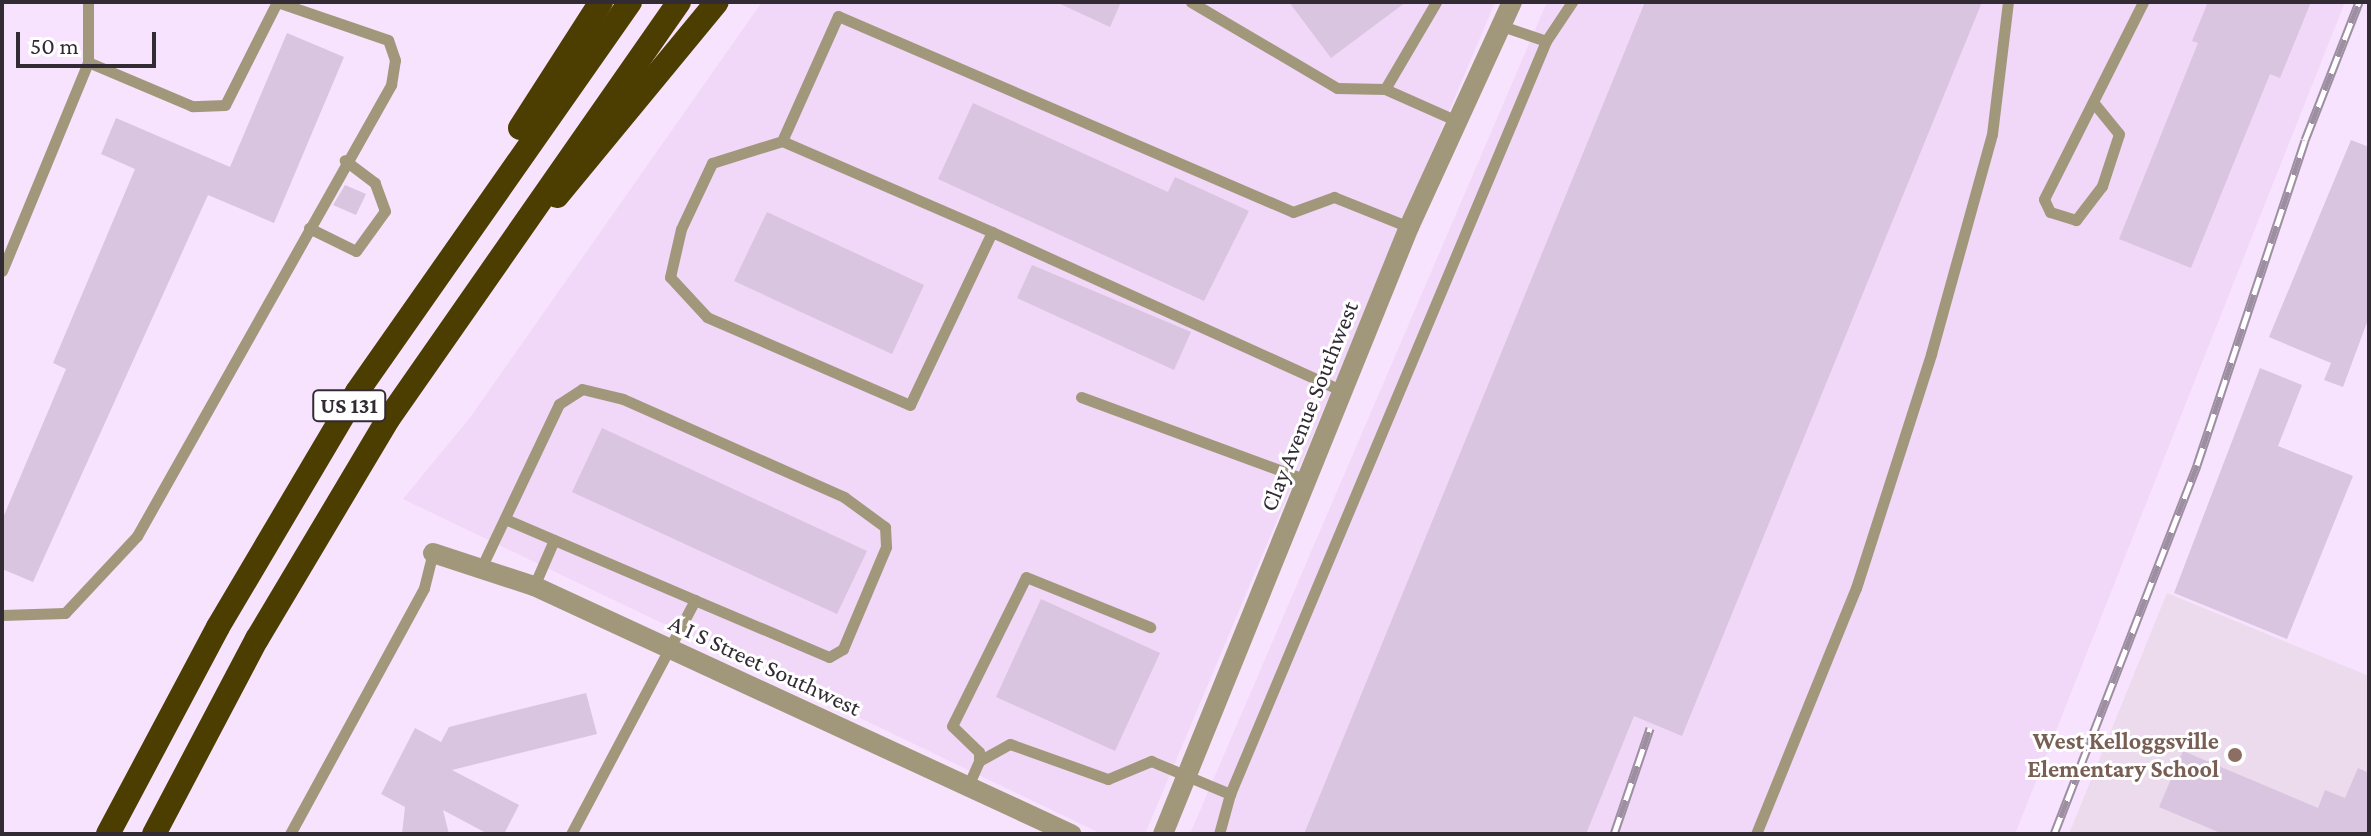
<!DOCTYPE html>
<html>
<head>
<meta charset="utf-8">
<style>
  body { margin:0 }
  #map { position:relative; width:2371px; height:836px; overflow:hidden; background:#f7e3fd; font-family:"Crimson Pro",serif }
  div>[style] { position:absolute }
  .built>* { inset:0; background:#f1d7f8 }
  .education>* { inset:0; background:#ebdbed }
  .building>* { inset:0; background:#d9c5df }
  .service>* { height:11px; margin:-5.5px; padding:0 5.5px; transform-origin:5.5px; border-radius:5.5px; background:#a1987c }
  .minor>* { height:20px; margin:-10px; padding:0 10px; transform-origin:10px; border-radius:10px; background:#a1987c }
  .tertiary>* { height:20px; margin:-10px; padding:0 10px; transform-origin:10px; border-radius:10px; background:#a1987c }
  .motorway>* { height:24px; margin:-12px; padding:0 12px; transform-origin:12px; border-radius:12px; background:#4c3d01 }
  .rail>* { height:9px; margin-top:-4.5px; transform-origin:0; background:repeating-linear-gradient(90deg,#fff 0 18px,#9d8fa1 0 36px); box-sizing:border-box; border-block:2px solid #9d8fa1 }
  .dots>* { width:22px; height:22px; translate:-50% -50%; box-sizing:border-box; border:4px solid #fff; border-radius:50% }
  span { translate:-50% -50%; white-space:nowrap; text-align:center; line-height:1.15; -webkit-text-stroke:6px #fff; paint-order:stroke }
  .shield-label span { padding:2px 6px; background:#fff; border:2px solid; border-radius:6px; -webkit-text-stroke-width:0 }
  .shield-label { font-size:22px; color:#322b34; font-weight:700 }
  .street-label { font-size:24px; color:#322b34 }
  .education-label { font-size:24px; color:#785e54; font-weight:700 }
  .right { translate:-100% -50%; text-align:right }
  .frame { position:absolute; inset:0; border:4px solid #322b34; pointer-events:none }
  .scale { position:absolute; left:16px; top:32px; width:140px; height:36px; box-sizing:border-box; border:4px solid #322b34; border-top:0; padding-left:10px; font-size:24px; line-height:28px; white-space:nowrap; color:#322b34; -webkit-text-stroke:6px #fff; paint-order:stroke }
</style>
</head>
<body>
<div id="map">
  <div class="built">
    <div style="clip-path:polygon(762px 2px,1495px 2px,1145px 834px,1102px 834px,403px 499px,469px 419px)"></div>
    <div style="clip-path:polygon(1547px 2px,2345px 2px,2015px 834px,1190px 834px)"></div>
  </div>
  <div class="education">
    <div style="clip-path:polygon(2167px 593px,2369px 676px,2369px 834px,2069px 834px)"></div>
  </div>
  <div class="building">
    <div style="clip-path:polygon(1056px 2px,1121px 2px,1110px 27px)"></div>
    <div style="clip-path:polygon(1289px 2px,1406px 2px,1331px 58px)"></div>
    <div style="clip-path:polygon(1645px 2px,1982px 2px,1682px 736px,1634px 716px,1586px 834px,1304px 834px)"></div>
    <div style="clip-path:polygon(2208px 2px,2311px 2px,2280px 78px,2270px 74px,2191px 268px,2119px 239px,2198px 43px,2192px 41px)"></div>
    <div style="clip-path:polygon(287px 33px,344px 57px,274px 223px,208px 195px,33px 582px,2px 569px,2px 520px,66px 369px,53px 363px,135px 169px,101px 154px,116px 118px,230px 167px)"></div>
    <div style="clip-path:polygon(973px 103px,1168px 192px,1175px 177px,1249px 211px,1204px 301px,938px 179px)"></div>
    <div style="clip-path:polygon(2351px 140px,2369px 147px,2369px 317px,2343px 387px,2324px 380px,2331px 363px,2269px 337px)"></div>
    <div style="clip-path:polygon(345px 185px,366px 194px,356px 215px,333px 205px)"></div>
    <div style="clip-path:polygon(767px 212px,924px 285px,892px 354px,734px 281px)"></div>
    <div style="clip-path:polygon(1032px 265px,1191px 332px,1174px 370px,1017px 298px)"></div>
    <div style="clip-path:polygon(2260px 368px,2302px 385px,2278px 446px,2353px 476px,2287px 639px,2174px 593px)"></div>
    <div style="clip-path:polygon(602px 428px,867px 551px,837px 614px,572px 492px)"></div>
    <div style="clip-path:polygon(1041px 599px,1160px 653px,1115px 751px,996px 697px)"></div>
    <div style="clip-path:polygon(586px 693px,597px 734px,452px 770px,519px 805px,504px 834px,488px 834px,443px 810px,449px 834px,402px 834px,405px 807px,381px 794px,415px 728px,441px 742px,449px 727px)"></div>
    <div style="clip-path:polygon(2183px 751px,2318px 808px,2325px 790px,2345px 798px,2358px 768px,2369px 773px,2369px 834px,2223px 834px,2159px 807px)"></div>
  </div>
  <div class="service">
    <div style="left:1191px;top:2px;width:169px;rotate:30.5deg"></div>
    <div style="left:1337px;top:88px;width:48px;rotate:1.2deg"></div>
    <div style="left:1385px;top:89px;width:77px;rotate:23.9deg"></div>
    <div style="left:1502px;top:26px;width:46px;rotate:18.8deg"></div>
    <div style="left:1546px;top:41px;width:47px;rotate:-56.3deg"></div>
    <div style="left:1385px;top:89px;width:101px;rotate:-59.6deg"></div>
    <div style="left:2093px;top:102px;width:41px;rotate:50.9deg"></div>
    <div style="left:2119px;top:134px;width:55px;rotate:108.1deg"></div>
    <div style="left:2102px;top:186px;width:43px;rotate:127.4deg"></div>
    <div style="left:2076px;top:220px;width:27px;rotate:-163deg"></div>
    <div style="left:2050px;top:212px;width:14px;rotate:-115deg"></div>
    <div style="left:2044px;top:199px;width:220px;rotate:-63.3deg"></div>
    <div style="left:782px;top:141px;width:137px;rotate:-65.9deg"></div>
    <div style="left:838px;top:16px;width:495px;rotate:23.3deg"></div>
    <div style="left:1293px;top:212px;width:44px;rotate:-20.1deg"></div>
    <div style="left:1334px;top:197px;width:81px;rotate:21.8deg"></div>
    <div style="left:309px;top:228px;width:52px;rotate:26.1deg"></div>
    <div style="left:356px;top:251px;width:49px;rotate:-54.1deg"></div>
    <div style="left:385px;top:211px;width:30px;rotate:-110deg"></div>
    <div style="left:375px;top:183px;width:38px;rotate:-143deg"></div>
    <div style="left:992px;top:232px;width:191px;rotate:115.4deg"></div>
    <div style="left:910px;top:405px;width:221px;rotate:-156.6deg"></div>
    <div style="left:707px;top:317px;width:54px;rotate:-132.8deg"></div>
    <div style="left:670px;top:277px;width:49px;rotate:-77.1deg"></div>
    <div style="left:681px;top:229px;width:73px;rotate:-64.8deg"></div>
    <div style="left:712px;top:163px;width:73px;rotate:-17.4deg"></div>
    <div style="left:782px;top:141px;width:229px;rotate:23.4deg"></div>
    <div style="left:992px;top:232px;width:385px;rotate:24.4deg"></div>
    <div style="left:2px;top:271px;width:226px;rotate:-67.6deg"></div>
    <div style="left:1081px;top:397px;width:241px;rotate:20.2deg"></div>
    <div style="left:505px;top:519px;width:207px;rotate:23.1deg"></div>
    <div style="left:483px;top:564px;width:177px;rotate:-64.6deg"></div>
    <div style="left:559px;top:404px;width:27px;rotate:-33deg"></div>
    <div style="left:582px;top:389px;width:42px;rotate:13.7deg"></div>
    <div style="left:623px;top:399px;width:242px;rotate:23.9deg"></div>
    <div style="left:844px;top:497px;width:51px;rotate:36.2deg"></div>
    <div style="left:885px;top:527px;width:20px;rotate:87deg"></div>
    <div style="left:886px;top:547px;width:111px;rotate:112.9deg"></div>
    <div style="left:843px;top:649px;width:16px;rotate:150deg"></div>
    <div style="left:829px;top:657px;width:146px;rotate:-157deg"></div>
    <div style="left:695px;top:600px;width:265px;rotate:117.9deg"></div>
    <div style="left:534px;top:586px;width:50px;rotate:-66.5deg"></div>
    <div style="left:2px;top:615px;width:63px;rotate:-1.8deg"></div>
    <div style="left:65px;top:613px;width:105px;rotate:-46.9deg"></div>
    <div style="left:137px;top:536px;width:518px;rotate:-60.61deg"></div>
    <div style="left:391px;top:85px;width:25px;rotate:-81deg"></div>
    <div style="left:395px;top:60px;width:21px;rotate:-109deg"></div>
    <div style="left:388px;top:40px;width:117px;rotate:-161.1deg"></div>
    <div style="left:277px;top:2px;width:115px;rotate:116.8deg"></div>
    <div style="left:225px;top:105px;width:33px;rotate:178deg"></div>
    <div style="left:192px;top:106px;width:113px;rotate:-157.1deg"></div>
    <div style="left:88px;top:62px;width:60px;rotate:-90deg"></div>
    <div style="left:979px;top:761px;width:9px;rotate:-90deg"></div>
    <div style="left:979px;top:752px;width:37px;rotate:-136deg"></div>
    <div style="left:952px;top:726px;width:166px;rotate:-63.6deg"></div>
    <div style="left:1026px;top:577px;width:134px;rotate:22deg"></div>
    <div style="left:968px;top:786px;width:27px;rotate:-66deg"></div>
    <div style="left:979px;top:761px;width:35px;rotate:-29deg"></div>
    <div style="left:1010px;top:744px;width:104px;rotate:19.7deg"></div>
    <div style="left:1108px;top:779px;width:47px;rotate:-22.7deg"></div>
    <div style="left:1151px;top:761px;width:86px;rotate:22.7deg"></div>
    <div style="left:1230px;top:794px;width:817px;rotate:-67.23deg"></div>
    <div style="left:290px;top:834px;width:280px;rotate:-61.4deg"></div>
    <div style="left:424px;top:588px;width:36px;rotate:-76deg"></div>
    <div style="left:1219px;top:834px;width:41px;rotate:-74.6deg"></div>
    <div style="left:1756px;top:834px;width:266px;rotate:-67.9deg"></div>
    <div style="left:1856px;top:588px;width:246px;rotate:-72.2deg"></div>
    <div style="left:1931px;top:354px;width:228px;rotate:-74.5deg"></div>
    <div style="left:1992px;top:134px;width:133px;rotate:-83.1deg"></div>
  </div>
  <div class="minor">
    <div style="left:433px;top:553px;width:106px;rotate:18.1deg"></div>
    <div style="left:534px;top:586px;width:592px;rotate:24.79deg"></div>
  </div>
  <div class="tertiary">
    <div style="left:1163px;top:834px;width:655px;rotate:-67.94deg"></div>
    <div style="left:1409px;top:227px;width:247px;rotate:-65.4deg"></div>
  </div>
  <div class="motorway">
    <div style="left:520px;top:128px;width:150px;rotate:-57.3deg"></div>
    <div style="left:557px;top:196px;width:251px;rotate:-50.5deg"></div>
    <div style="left:108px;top:834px;width:234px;rotate:-62deg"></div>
    <div style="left:218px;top:627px;width:273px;rotate:-59.4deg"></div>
    <div style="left:357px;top:392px;width:476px;rotate:-55deg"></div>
    <div style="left:154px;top:834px;width:221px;rotate:-62.2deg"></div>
    <div style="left:257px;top:639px;width:257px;rotate:-59.2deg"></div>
    <div style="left:389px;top:418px;width:507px;rotate:-55.12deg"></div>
  </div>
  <div class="rail">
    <div style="left:1614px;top:834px;width:112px;rotate:-71.2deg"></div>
    <div style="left:2054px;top:834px;width:396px;rotate:-68.8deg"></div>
    <div style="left:2197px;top:465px;width:342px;rotate:-71.6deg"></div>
    <div style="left:2305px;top:140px;width:148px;rotate:-68.6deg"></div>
  </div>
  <div class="dots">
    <div style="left:2235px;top:755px;background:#8d6e63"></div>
  </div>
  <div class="shield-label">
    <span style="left:349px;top:406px">US 131</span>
  </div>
  <div class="street-label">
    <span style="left:1309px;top:406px;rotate:-68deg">Clay Avenue Southwest</span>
    <span style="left:765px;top:665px;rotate:25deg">A I S Street Southwest</span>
  </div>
  <div class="education-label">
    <span class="right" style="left:2219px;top:755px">West Kelloggsville<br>Elementary School</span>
  </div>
  <div class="frame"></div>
  <div class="scale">50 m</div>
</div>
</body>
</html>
